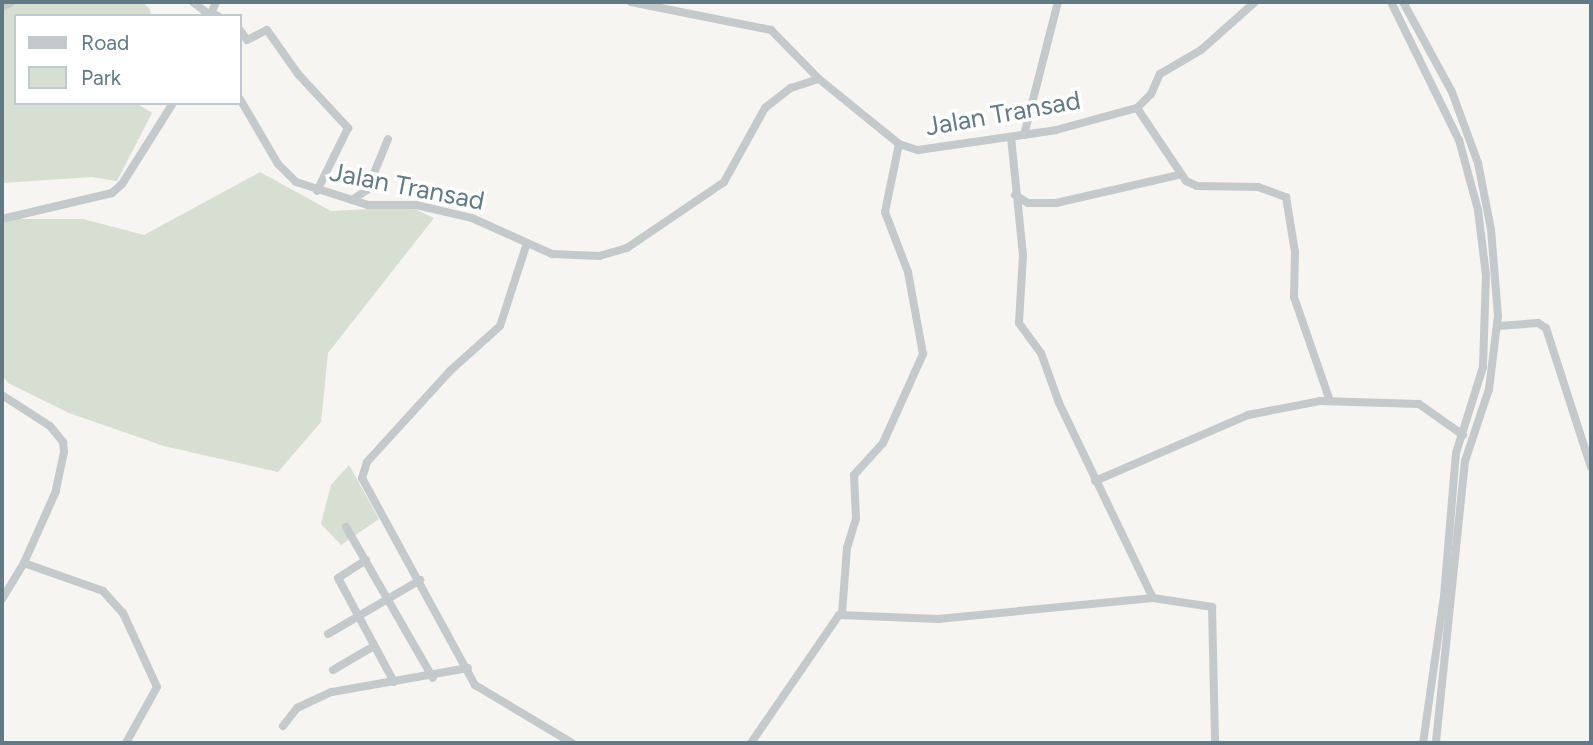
<!DOCTYPE html>
<html>
<head>
<meta charset="utf-8">
<style>
  body { margin:0 }
  #map { position:relative; width:1593px; height:745px; overflow:hidden; background:#f6f5f1; font-family:Figtree,sans-serif }
  div>[style] { position:absolute }
  .green>* { inset:0; background:#d7ded2 }
  .minor>* { height:8px; margin:-4px; padding:0 4px; transform-origin:4px; border-radius:4px; background:#c4c9cb }
  span { translate:-50% -50%; white-space:nowrap; text-align:center; line-height:1.15; -webkit-text-stroke:7px #fff; paint-order:stroke }
  .street-label { font-size:26px; color:#627a85 }
  .frame { position:absolute; inset:0; border:4px solid #627a85; pointer-events:none }
  .legend { position:absolute; left:14px; top:14px; width:228px; height:91px; box-sizing:border-box; background:#fff; border:2px solid #c0cace; margin:0; padding:9px 12px; list-style:none; font-size:21px; color:#627a85 }
  .legend li { display:flex; align-items:center; gap:14px; height:35px }
  .legend b { width:35px; border:2px solid #c0cace }
</style>
</head>
<body>
<div id="map">
  <div class="green">
    <div style="clip-path:polygon(2px 2px,142px 2px,150px 9px,151px 16px,16px 16px,16px 103px,136px 103px,152px 113px,117px 181px,92px 177px,2px 183px)"></div>
    <div style="clip-path:polygon(260px 172px,331px 211px,410px 207px,434px 218px,328px 353px,321px 422px,278px 472px,164px 446px,69px 413px,8px 383px,2px 375px,2px 219px,83px 219px,144px 235px)"></div>
    <div style="clip-path:polygon(349px 465px,379px 519px,341px 545px,321px 524px,331px 485px)"></div>
  </div>
  <div class="minor">
    <div style="left:193px;top:2px;width:23px;rotate:38deg"></div>
    <div style="left:216px;top:2px;width:12px;rotate:114deg"></div>
    <div style="left:211px;top:13px;width:8px;rotate:23deg"></div>
    <div style="left:631px;top:2px;width:143px;rotate:11.3deg"></div>
    <div style="left:771px;top:30px;width:69px;rotate:45.6deg"></div>
    <div style="left:1391px;top:2px;width:154px;rotate:63.8deg"></div>
    <div style="left:1459px;top:140px;width:73px;rotate:74.8deg"></div>
    <div style="left:1478px;top:210px;width:65px;rotate:83deg"></div>
    <div style="left:1486px;top:275px;width:92px;rotate:91.9deg"></div>
    <div style="left:1483px;top:367px;width:90px;rotate:107.4deg"></div>
    <div style="left:1456px;top:453px;width:144px;rotate:94.8deg"></div>
    <div style="left:1444px;top:596px;width:148px;rotate:98.1deg"></div>
    <div style="left:1403px;top:2px;width:102px;rotate:61.4deg"></div>
    <div style="left:1452px;top:92px;width:76px;rotate:69.9deg"></div>
    <div style="left:1478px;top:163px;width:67px;rotate:78.9deg"></div>
    <div style="left:1491px;top:229px;width:87px;rotate:85.4deg"></div>
    <div style="left:1498px;top:316px;width:74px;rotate:97deg"></div>
    <div style="left:1489px;top:389px;width:76px;rotate:108.4deg"></div>
    <div style="left:1465px;top:461px;width:283px;rotate:95.9deg"></div>
    <div style="left:2px;top:7px;width:11px;rotate:-27deg"></div>
    <div style="left:240px;top:30px;width:12px;rotate:55deg"></div>
    <div style="left:247px;top:40px;width:22px;rotate:-27deg"></div>
    <div style="left:267px;top:30px;width:54px;rotate:54.8deg"></div>
    <div style="left:298px;top:74px;width:74px;rotate:47.2deg"></div>
    <div style="left:348px;top:128px;width:70px;rotate:116.2deg"></div>
    <div style="left:240px;top:99px;width:75px;rotate:59.7deg"></div>
    <div style="left:278px;top:164px;width:25px;rotate:45deg"></div>
    <div style="left:296px;top:182px;width:76px;rotate:17.7deg"></div>
    <div style="left:368px;top:205px;width:48px"></div>
    <div style="left:416px;top:205px;width:57px;rotate:13.1deg"></div>
    <div style="left:472px;top:218px;width:88px;rotate:24.2deg"></div>
    <div style="left:552px;top:254px;width:47px;rotate:2.4deg"></div>
    <div style="left:599px;top:256px;width:29px;rotate:-16deg"></div>
    <div style="left:627px;top:248px;width:117px;rotate:-34.2deg"></div>
    <div style="left:724px;top:182px;width:85px;rotate:-61deg"></div>
    <div style="left:765px;top:108px;width:33px;rotate:-38deg"></div>
    <div style="left:791px;top:88px;width:29px;rotate:-18deg"></div>
    <div style="left:819px;top:79px;width:103px;rotate:39.1deg"></div>
    <div style="left:899px;top:144px;width:20px;rotate:18deg"></div>
    <div style="left:918px;top:150px;width:139px;rotate:-8.2deg"></div>
    <div style="left:1056px;top:130px;width:84px;rotate:-15.2deg"></div>
    <div style="left:1137px;top:108px;width:20px;rotate:-45deg"></div>
    <div style="left:1151px;top:94px;width:22px;rotate:-66deg"></div>
    <div style="left:1160px;top:74px;width:48px;rotate:-30.3deg"></div>
    <div style="left:1201px;top:50px;width:72px;rotate:-41.6deg"></div>
    <div style="left:1137px;top:108px;width:88px;rotate:56.1deg"></div>
    <div style="left:1186px;top:181px;width:12px;rotate:24deg"></div>
    <div style="left:1197px;top:186px;width:61px;rotate:0.9deg"></div>
    <div style="left:1258px;top:187px;width:30px;rotate:20deg"></div>
    <div style="left:1286px;top:197px;width:56px;rotate:80.7deg"></div>
    <div style="left:1295px;top:252px;width:45px;rotate:91.3deg"></div>
    <div style="left:1294px;top:297px;width:110px;rotate:70.9deg"></div>
    <div style="left:1024px;top:135px;width:137px;rotate:-75.7deg"></div>
    <div style="left:1011px;top:137px;width:119px;rotate:84.2deg"></div>
    <div style="left:1023px;top:255px;width:68px;rotate:93.4deg"></div>
    <div style="left:1019px;top:323px;width:37px;rotate:54deg"></div>
    <div style="left:1041px;top:353px;width:53px;rotate:70.2deg"></div>
    <div style="left:1059px;top:403px;width:216px;rotate:64.3deg"></div>
    <div style="left:1015px;top:195px;width:15px;rotate:32deg"></div>
    <div style="left:1028px;top:203px;width:28px"></div>
    <div style="left:1056px;top:203px;width:125px;rotate:-12.9deg"></div>
    <div style="left:352px;top:200px;width:18px;rotate:-34deg"></div>
    <div style="left:367px;top:190px;width:55px;rotate:-67.6deg"></div>
    <div style="left:2px;top:219px;width:113px;rotate:-13.3deg"></div>
    <div style="left:112px;top:193px;width:13px;rotate:-42deg"></div>
    <div style="left:122px;top:184px;width:96px;rotate:-57.8deg"></div>
    <div style="left:526px;top:246px;width:84px;rotate:108deg"></div>
    <div style="left:500px;top:326px;width:67px;rotate:138deg"></div>
    <div style="left:450px;top:371px;width:123px;rotate:132.4deg"></div>
    <div style="left:367px;top:462px;width:17px;rotate:107deg"></div>
    <div style="left:362px;top:478px;width:236px;rotate:61.4deg"></div>
    <div style="left:475px;top:685px;width:113px;rotate:30.9deg"></div>
    <div style="left:1498px;top:326px;width:40px;rotate:-4.3deg"></div>
    <div style="left:1538px;top:323px;width:9px;rotate:32deg"></div>
    <div style="left:1546px;top:328px;width:146px;rotate:72.1deg"></div>
    <div style="left:2px;top:395px;width:57px;rotate:32.9deg"></div>
    <div style="left:50px;top:426px;width:21px;rotate:51deg"></div>
    <div style="left:63px;top:442px;width:10px;rotate:84deg"></div>
    <div style="left:64px;top:452px;width:40px;rotate:102deg"></div>
    <div style="left:56px;top:491px;width:79px;rotate:114deg"></div>
    <div style="left:24px;top:563px;width:42px;rotate:121.4deg"></div>
    <div style="left:1095px;top:481px;width:167px;rotate:-23.3deg"></div>
    <div style="left:1248px;top:415px;width:73px;rotate:-11deg"></div>
    <div style="left:1320px;top:401px;width:99px;rotate:1.7deg"></div>
    <div style="left:1419px;top:404px;width:54px;rotate:35.2deg"></div>
    <div style="left:346px;top:527px;width:174px;rotate:60.1deg"></div>
    <div style="left:366px;top:560px;width:33px;rotate:147deg"></div>
    <div style="left:338px;top:578px;width:118px;rotate:61.7deg"></div>
    <div style="left:24px;top:563px;width:84px;rotate:19.5deg"></div>
    <div style="left:103px;top:591px;width:30px;rotate:48deg"></div>
    <div style="left:123px;top:613px;width:81px;rotate:65.3deg"></div>
    <div style="left:157px;top:687px;width:64px;rotate:119deg"></div>
    <div style="left:842px;top:614px;width:66px;rotate:-85.7deg"></div>
    <div style="left:847px;top:548px;width:31px;rotate:-73deg"></div>
    <div style="left:856px;top:518px;width:43px;rotate:-92.7deg"></div>
    <div style="left:854px;top:475px;width:43px;rotate:-47.8deg"></div>
    <div style="left:883px;top:443px;width:98px;rotate:-65.8deg"></div>
    <div style="left:923px;top:354px;width:83px;rotate:-100.4deg"></div>
    <div style="left:908px;top:272px;width:64px;rotate:-111deg"></div>
    <div style="left:885px;top:212px;width:69px;rotate:-78.4deg"></div>
    <div style="left:328px;top:634px;width:107px;rotate:-30.4deg"></div>
    <div style="left:333px;top:670px;width:48px;rotate:-30.3deg"></div>
    <div style="left:283px;top:726px;width:23px;rotate:-52deg"></div>
    <div style="left:297px;top:708px;width:38px;rotate:-25deg"></div>
    <div style="left:332px;top:692px;width:138px;rotate:-10deg"></div>
    <div style="left:751px;top:743px;width:155px;rotate:-55.5deg"></div>
    <div style="left:839px;top:615px;width:99px;rotate:2.3deg"></div>
    <div style="left:938px;top:619px;width:216px;rotate:-5.6deg"></div>
    <div style="left:1153px;top:598px;width:60px;rotate:8.7deg"></div>
    <div style="left:1212px;top:607px;width:136px;rotate:88.7deg"></div>
  </div>
  <div class="street-label">
    <span style="left:1003px;top:114px;rotate:-10deg">Jalan Transad</span>
    <span style="left:407px;top:187px;rotate:11deg">Jalan Transad</span>
  </div>
  <div class="frame"></div>
  <ul class="legend">
  <li><b style="height:9px;background:#c4c9cb"></b>Road</li>
  <li><b style="height:19px;background:#d7ded2"></b>Park</li>
  </ul>
</div>
</body>
</html>
